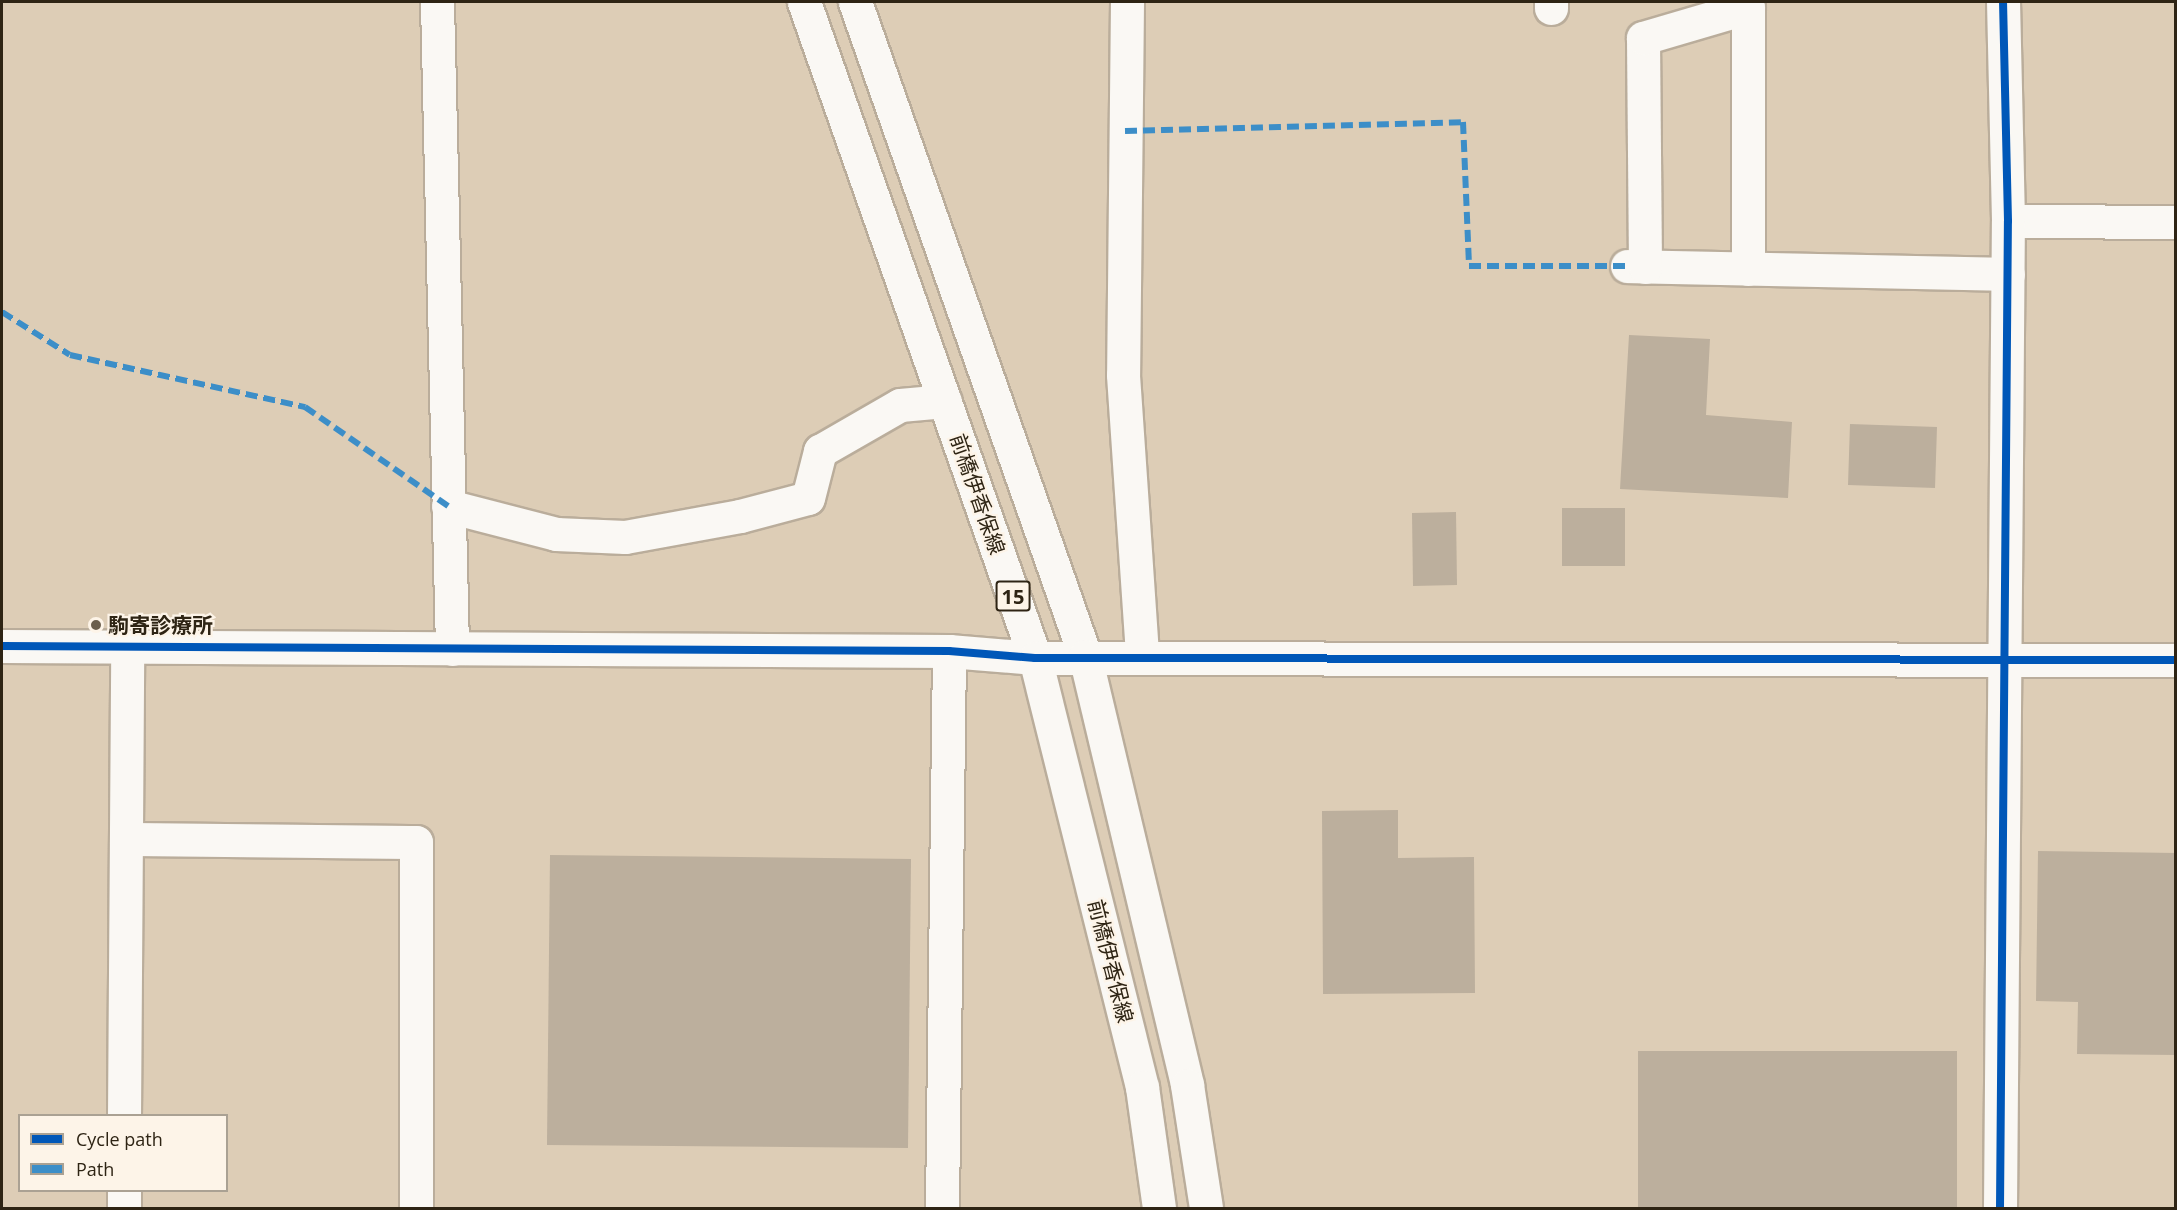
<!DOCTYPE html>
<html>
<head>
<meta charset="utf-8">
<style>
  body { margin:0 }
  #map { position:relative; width:2177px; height:1210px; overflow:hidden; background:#ddcdb6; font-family:"Open Sans","Noto Sans JP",sans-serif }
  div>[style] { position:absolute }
  .building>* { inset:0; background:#bcaf9d }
  .roads { filter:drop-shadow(2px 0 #baad9b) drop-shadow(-2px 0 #baad9b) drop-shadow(0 2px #baad9b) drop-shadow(0 -2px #baad9b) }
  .street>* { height:33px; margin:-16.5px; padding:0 16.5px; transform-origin:16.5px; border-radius:16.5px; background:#faf8f4 }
  .secondary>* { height:33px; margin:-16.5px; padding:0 16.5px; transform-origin:16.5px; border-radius:16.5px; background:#faf8f4 }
  .primary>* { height:33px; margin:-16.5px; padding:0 16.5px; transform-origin:16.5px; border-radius:16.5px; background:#faf8f4 }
  .quiet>* { height:6px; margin-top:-3px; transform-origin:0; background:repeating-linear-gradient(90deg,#3c8ec8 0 12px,transparent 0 18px) }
  .cycleway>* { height:8px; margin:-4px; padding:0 4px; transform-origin:4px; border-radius:4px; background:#0057b8 }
  .dots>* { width:16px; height:16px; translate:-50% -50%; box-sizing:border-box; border:3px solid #fdf4e8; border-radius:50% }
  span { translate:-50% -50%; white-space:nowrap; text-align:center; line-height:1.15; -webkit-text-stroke:4.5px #fdf4e8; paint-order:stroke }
  .shield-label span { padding:2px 4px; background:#fdf4e8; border:2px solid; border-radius:4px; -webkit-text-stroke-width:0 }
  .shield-label { font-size:20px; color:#2e2414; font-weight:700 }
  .street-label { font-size:21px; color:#2e2414 }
  .poi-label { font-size:21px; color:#2e2414; font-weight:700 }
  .left { translate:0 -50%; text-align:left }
  .frame { position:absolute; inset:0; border:3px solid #2e2414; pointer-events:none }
  .legend { position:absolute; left:18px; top:1114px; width:210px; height:78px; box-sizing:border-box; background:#fdf4e8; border:2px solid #aaa193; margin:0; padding:8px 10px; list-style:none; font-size:18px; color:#2e2414 }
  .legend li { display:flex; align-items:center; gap:12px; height:30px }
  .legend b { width:30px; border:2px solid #aaa193 }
</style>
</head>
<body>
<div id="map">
  <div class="building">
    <div style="clip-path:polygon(1629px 335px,1710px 339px,1706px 415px,1792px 422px,1788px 498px,1620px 489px)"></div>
    <div style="clip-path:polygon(1850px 424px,1937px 427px,1935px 488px,1848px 485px)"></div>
    <div style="clip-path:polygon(1562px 508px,1625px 508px,1625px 566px,1562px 566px)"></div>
    <div style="clip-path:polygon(1456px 512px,1457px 585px,1413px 586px,1412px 513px)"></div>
    <div style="clip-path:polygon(1398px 810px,1398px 858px,1474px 857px,1475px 993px,1323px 994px,1322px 811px)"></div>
    <div style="clip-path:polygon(2038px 851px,2176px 853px,2176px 1055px,2077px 1054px,2078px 1002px,2036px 1001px)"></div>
    <div style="clip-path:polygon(550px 855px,911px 859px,908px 1148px,547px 1145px)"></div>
    <div style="clip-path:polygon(1638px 1051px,1957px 1051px,1957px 1208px,1638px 1208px)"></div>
  </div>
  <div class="roads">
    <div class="street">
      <div style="left:437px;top:2px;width:647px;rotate:88.67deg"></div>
      <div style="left:1127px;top:2px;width:373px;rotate:90.6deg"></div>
      <div style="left:1123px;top:375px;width:281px;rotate:86.1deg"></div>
      <div style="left:1551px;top:2px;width:6px;rotate:90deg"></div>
      <div style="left:2008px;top:221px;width:168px;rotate:0.3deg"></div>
      <div style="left:1627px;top:266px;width:381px;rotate:1.2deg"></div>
      <div style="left:1645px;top:267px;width:229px;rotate:-90.5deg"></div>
      <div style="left:1643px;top:38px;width:109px;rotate:-16.4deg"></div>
      <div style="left:1748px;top:7px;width:262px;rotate:90deg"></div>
      <div style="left:448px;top:506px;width:112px;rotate:14.5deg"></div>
      <div style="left:556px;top:534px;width:69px;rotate:2.5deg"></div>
      <div style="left:625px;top:537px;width:117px;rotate:-10.3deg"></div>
      <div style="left:740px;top:516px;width:70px;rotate:-14.8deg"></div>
      <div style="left:808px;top:498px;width:49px;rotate:-75.7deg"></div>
      <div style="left:820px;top:451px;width:92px;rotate:-29.9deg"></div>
      <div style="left:900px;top:405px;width:45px;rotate:-5.1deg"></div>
      <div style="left:126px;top:839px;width:290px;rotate:0.6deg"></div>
      <div style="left:416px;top:842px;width:366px;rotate:90deg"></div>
      <div style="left:124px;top:1116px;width:469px;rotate:-89.6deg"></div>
      <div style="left:124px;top:1208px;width:18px;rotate:-90deg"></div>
      <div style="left:942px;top:1208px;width:557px;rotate:-89.28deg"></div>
      <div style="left:2000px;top:1208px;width:987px;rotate:-89.54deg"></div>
      <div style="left:2008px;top:221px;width:219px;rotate:-91.3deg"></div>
    </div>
    <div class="secondary">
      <div style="left:2px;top:646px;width:947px;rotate:0.3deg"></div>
      <div style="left:949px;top:651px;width:86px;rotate:4.7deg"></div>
      <div style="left:1035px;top:658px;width:1141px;rotate:0.1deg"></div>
    </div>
    <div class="primary">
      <div style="left:804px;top:2px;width:695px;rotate:70.6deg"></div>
      <div style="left:1035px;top:658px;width:442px;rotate:76deg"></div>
      <div style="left:1142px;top:1087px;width:122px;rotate:82deg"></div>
      <div style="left:855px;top:2px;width:693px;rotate:70.62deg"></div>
      <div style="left:1085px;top:656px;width:441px;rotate:76.6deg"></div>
      <div style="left:1187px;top:1085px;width:124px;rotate:81.2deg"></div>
    </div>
  </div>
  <div class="quiet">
    <div style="left:1125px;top:131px;width:338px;rotate:-1.5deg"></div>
    <div style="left:1463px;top:122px;width:144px;rotate:87.6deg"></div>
    <div style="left:1469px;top:266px;width:158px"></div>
    <div style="left:2px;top:312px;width:80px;rotate:32.3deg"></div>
    <div style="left:70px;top:355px;width:241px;rotate:12.5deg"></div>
    <div style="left:305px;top:407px;width:174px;rotate:34.7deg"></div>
  </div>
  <div class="cycleway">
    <div style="left:2px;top:646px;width:947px;rotate:0.3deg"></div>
    <div style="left:949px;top:651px;width:86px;rotate:4.7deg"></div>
    <div style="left:1035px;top:658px;width:1141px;rotate:0.1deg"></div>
    <div style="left:2000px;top:1208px;width:987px;rotate:-89.54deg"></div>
    <div style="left:2008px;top:221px;width:219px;rotate:-91.3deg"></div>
  </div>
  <div class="dots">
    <div style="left:96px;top:625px;background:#6b5f4d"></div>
  </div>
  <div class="shield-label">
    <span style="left:1013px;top:596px">15</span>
  </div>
  <div class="street-label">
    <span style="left:978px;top:494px;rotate:71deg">前橋伊香保線</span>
    <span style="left:1111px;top:961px;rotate:76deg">前橋伊香保線</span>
  </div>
  <div class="poi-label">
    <span class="left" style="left:108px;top:625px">駒寄診療所</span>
  </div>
  <div class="frame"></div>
  <ul class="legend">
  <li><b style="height:8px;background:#0057b8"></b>Cycle path</li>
  <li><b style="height:8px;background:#3c8ec8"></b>Path</li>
  </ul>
</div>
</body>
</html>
